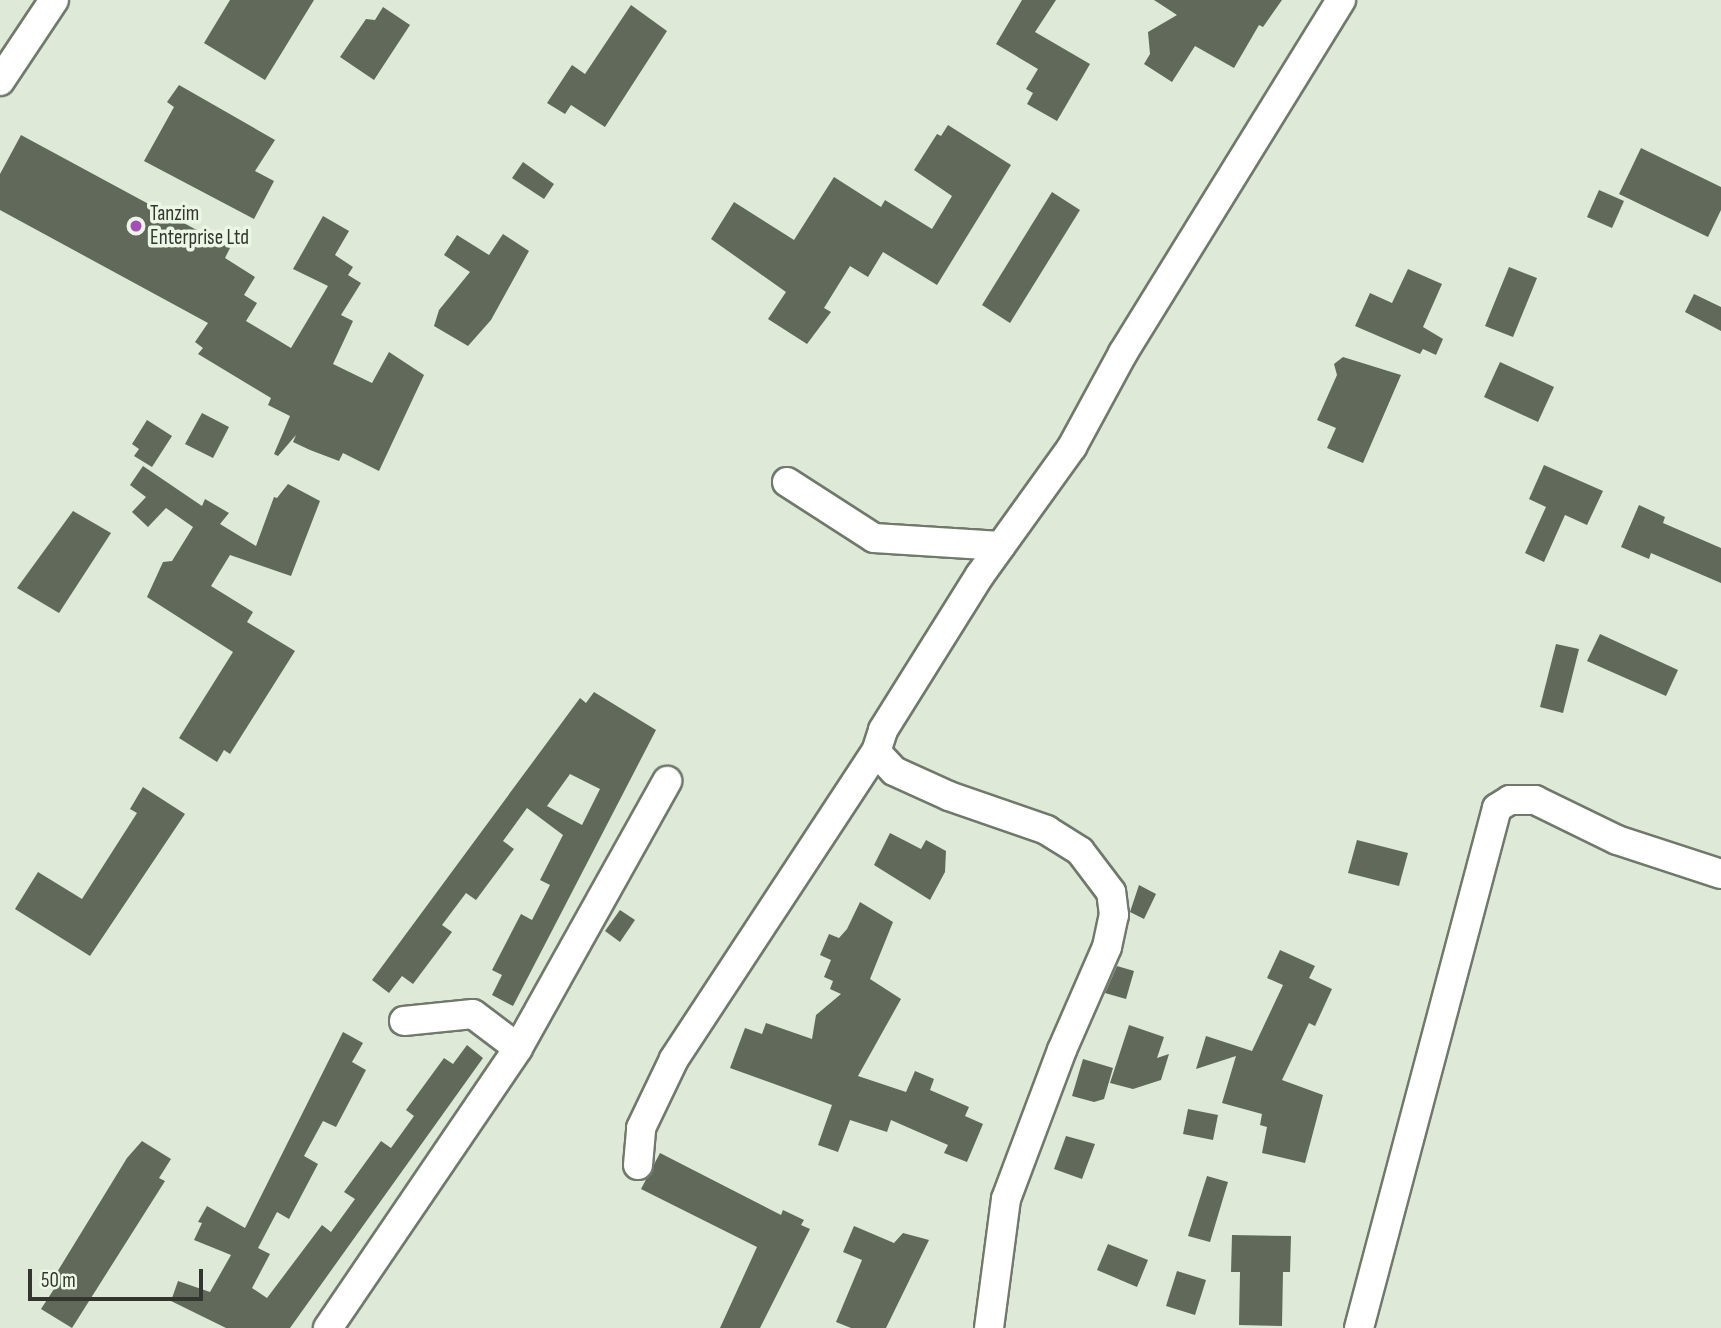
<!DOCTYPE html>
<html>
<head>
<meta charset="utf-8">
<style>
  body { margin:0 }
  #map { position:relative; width:1721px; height:1328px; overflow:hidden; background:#dee9d8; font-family:"Sofia Sans Condensed",sans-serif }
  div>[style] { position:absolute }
  .building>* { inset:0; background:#60695a }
  .roads { filter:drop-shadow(2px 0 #70796a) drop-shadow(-2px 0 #70796a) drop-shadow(0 2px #70796a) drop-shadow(0 -2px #70796a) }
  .minor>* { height:28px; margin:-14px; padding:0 14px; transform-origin:14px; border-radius:14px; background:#fff }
  .dots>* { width:19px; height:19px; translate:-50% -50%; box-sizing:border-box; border:4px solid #ecf6e5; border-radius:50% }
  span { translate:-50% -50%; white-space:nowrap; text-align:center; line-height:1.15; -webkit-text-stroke:7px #ecf6e5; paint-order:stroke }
  .poi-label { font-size:21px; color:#32362f }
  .left { translate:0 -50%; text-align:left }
  .scale { position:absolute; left:28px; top:1269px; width:175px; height:32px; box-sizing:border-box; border:4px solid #32362f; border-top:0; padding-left:9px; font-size:21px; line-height:24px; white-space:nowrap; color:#32362f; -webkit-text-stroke:5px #ecf6e5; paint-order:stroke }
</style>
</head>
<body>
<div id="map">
  <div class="building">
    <div style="clip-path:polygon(230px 0,314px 0,265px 80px,204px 43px)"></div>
    <div style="clip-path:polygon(1022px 0,1056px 0,1035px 32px,1090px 64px,1057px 121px,1027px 104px,1033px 93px,1026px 89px,1038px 69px,996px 44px)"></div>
    <div style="clip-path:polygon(1154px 0,1282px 0,1263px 27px,1259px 25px,1234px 68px,1195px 46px,1172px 82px,1144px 64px,1150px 54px,1148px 32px,1177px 15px)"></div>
    <div style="clip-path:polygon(631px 5px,667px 31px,605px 127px,571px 105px,565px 114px,547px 103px,572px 65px,585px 74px)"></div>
    <div style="clip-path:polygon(383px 7px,410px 25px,374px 80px,340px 57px,366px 19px,375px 20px)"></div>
    <div style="clip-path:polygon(179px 85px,275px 140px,255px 171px,274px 181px,254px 219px,144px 161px,174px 107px,167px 102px)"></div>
    <div style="clip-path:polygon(948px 125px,1011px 165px,937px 285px,883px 252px,868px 277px,850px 266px,824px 308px,831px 312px,807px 344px,768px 319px,786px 292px,711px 239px,734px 202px,794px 240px,834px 177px,881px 207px,885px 200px,932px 229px,952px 196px,914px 170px,937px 134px,941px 136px)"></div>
    <div style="clip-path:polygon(21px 135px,230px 248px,225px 258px,255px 277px,244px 295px,257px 303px,246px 321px,291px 348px,328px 286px,293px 269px,323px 216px,349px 231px,335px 255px,353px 267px,348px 275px,361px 283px,341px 315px,353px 321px,333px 364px,372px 383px,389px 352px,424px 375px,379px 471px,343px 453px,339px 461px,310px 450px,293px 442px,296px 435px,278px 456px,274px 454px,290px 416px,268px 405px,271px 398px,198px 354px,203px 348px,195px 342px,208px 323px,0 210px,0 174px)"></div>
    <div style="clip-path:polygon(1641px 148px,1721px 187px,1721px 210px,1708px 237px,1619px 194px)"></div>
    <div style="clip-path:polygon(523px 162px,554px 184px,544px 199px,512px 178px)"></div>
    <div style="clip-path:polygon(1599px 190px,1624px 201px,1612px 228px,1587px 217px)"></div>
    <div style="clip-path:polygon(1052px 192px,1080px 210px,1010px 323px,982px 305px)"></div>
    <div style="clip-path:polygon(503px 234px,529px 251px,491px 320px,468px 346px,434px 326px,439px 310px,470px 272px,444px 255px,457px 235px,489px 255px)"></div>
    <div style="clip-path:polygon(1509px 267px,1537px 278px,1513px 337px,1485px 326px)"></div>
    <div style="clip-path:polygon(1408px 269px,1442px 284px,1423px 327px,1443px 339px,1436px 355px,1423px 349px,1420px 354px,1355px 326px,1370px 293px,1392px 303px)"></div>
    <div style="clip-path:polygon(1694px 294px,1721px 307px,1721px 331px,1685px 312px)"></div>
    <div style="clip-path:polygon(1343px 357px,1401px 375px,1363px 463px,1327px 448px,1336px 428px,1317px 420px,1337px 375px,1334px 364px)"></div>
    <div style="clip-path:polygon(1500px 362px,1554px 387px,1538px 422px,1484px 397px)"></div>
    <div style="clip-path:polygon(202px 413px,229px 427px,213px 458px,185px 444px)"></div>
    <div style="clip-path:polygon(147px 420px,172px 436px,152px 467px,134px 456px,139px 449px,132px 444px)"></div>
    <div style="clip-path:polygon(1544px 465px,1603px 491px,1587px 525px,1565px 515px,1544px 562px,1525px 553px,1546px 507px,1529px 499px)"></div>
    <div style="clip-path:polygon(143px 466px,202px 506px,205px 499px,229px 513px,220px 524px,256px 546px,274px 497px,277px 498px,288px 484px,320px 501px,291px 576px,230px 555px,211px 586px,253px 612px,247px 622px,295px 651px,230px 754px,224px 750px,217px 762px,179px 738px,233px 652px,147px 597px,163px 562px,172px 561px,193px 527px,166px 508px,148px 527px,132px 512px,146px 497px,130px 485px)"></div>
    <div style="clip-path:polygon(1639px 505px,1665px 517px,1663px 523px,1721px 548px,1721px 583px,1651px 553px,1649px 559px,1621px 547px)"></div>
    <div style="clip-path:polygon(73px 511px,111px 533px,59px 613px,17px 588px)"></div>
    <div style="clip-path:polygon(1600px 634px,1678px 670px,1666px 696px,1587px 661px)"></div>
    <div style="clip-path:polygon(1556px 644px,1579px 649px,1563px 713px,1540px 707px)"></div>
    <div style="clip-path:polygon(evenodd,594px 692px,656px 730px,513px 1006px,492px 995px,502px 975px,492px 970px,521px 914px,532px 920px,550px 885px,540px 880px,563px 835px,527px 808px,503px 841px,514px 849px,476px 900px,466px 893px,442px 925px,452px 932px,413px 984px,402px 976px,389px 993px,372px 980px,580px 698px,586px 703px,594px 692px,570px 774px,600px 789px,582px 825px,547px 806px,570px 774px)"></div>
    <div style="clip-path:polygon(143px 787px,185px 814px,90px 956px,15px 909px,38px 872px,82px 899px,137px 813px,130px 809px)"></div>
    <div style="clip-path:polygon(890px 833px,921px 849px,926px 840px,946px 851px,945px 872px,930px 900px,874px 865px)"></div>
    <div style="clip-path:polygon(1357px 840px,1408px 853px,1399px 886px,1348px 873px)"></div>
    <div style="clip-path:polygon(1139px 885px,1156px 894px,1144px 919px,1130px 912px)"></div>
    <div style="clip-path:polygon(860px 902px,893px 922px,870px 979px,901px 999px,858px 1076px,906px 1092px,915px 1071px,934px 1079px,930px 1090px,969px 1107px,965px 1116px,983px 1124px,967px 1162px,944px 1153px,948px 1145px,891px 1120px,887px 1132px,850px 1120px,838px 1152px,818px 1145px,832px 1105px,730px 1068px,745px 1028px,762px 1034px,766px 1023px,812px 1039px,816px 1015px,841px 994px,830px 989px,833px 981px,824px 977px,831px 960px,820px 955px,829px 934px,839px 938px,847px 929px)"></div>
    <div style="clip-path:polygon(620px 910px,635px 920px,620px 942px,605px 931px)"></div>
    <div style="clip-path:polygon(1280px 950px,1315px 966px,1309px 978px,1332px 989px,1315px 1026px,1309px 1023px,1282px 1080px,1323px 1095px,1305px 1163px,1262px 1153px,1267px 1127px,1260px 1125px,1262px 1114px,1222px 1103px,1236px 1056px,1196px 1069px,1206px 1036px,1252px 1051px,1283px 985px,1267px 978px)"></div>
    <div style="clip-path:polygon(1117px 966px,1134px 971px,1126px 999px,1105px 993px)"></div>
    <div style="clip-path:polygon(1129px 1025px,1164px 1037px,1157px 1058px,1169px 1054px,1161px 1080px,1133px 1089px,1110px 1083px)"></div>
    <div style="clip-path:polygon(343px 1032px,363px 1043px,352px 1062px,366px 1070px,336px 1127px,323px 1121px,304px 1156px,318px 1164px,289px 1219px,277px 1212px,258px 1248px,270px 1254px,252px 1288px,267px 1298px,322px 1225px,331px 1232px,355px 1199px,344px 1192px,381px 1141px,391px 1148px,414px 1116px,406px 1110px,444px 1058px,453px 1064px,467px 1045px,483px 1058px,290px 1328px,226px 1328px,171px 1301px,178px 1281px,210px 1292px,231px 1255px,194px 1240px,202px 1223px,198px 1222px,207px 1206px,245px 1228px)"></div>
    <div style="clip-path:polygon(1083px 1059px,1113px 1068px,1104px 1099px,1094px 1102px,1072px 1096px)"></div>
    <div style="clip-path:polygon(1188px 1109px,1218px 1115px,1213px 1140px,1183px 1134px)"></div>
    <div style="clip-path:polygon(1066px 1136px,1095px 1144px,1082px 1179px,1054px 1169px)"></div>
    <div style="clip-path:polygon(142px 1141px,171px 1159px,159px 1178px,165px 1181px,72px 1328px,41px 1309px,56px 1286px,51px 1282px,127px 1158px)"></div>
    <div style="clip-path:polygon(660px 1153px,781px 1215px,783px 1210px,804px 1220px,801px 1225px,810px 1229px,760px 1328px,720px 1328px,757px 1247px,641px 1189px)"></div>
    <div style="clip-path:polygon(1207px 1176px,1228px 1182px,1210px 1242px,1188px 1236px)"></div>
    <div style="clip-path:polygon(854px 1226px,894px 1243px,903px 1233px,929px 1240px,886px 1328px,851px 1328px,836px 1322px,862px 1260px,843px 1252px)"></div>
    <div style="clip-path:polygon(1232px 1235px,1291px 1236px,1290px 1272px,1283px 1272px,1282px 1326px,1239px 1325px,1240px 1272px,1231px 1272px)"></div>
    <div style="clip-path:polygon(1108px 1244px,1148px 1260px,1137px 1287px,1097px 1270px)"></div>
    <div style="clip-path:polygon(1177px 1271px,1206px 1280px,1195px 1315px,1166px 1306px)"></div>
  </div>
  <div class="roads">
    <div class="minor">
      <div style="left:0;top:81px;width:97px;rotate:-56.3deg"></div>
      <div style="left:787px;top:482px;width:103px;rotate:32.8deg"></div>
      <div style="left:874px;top:538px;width:127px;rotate:3.6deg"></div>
      <div style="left:404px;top:1021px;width:69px;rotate:-5.8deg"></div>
      <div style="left:473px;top:1014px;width:56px;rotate:37.1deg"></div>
      <div style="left:518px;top:1048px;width:306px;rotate:-60.8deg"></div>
      <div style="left:638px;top:1165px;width:37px;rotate:-85deg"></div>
      <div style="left:641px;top:1128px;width:76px;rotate:-64.4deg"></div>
      <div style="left:674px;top:1059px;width:367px;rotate:-56.7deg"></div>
      <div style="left:328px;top:1328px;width:338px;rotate:-55.8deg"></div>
      <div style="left:989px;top:1328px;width:130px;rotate:-82.5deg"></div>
      <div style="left:1006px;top:1199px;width:159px;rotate:-69.4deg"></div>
      <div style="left:1062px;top:1050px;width:112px;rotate:-66.4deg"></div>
      <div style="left:1107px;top:947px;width:33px;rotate:-78deg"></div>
      <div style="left:1114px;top:915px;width:23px;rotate:-97deg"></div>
      <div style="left:1111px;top:892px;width:51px;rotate:-127.1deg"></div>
      <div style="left:1080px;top:851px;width:39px;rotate:-148deg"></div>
      <div style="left:1047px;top:830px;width:104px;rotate:-160.9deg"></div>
      <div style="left:949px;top:796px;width:60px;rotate:-155.6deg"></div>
      <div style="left:894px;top:771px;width:26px;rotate:-133deg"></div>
      <div style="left:876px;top:752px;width:23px;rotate:-72deg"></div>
      <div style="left:883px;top:730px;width:183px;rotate:-58deg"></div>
      <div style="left:980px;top:575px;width:158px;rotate:-54.3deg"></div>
      <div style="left:1072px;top:447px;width:107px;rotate:-61.5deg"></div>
      <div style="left:1123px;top:353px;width:415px;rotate:-58.3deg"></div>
      <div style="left:1359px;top:1328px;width:538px;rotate:-75.14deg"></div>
      <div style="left:1497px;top:808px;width:15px;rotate:-32deg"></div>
      <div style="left:1510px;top:800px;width:25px"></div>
      <div style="left:1535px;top:800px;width:91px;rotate:26deg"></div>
      <div style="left:1617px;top:840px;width:109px;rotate:18.1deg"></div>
    </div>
  </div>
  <div class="dots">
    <div style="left:136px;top:226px;background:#a54dba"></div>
  </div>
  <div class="poi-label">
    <span class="left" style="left:150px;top:226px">Tanzim<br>Enterprise Ltd</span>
  </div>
  <div class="scale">50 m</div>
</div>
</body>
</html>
